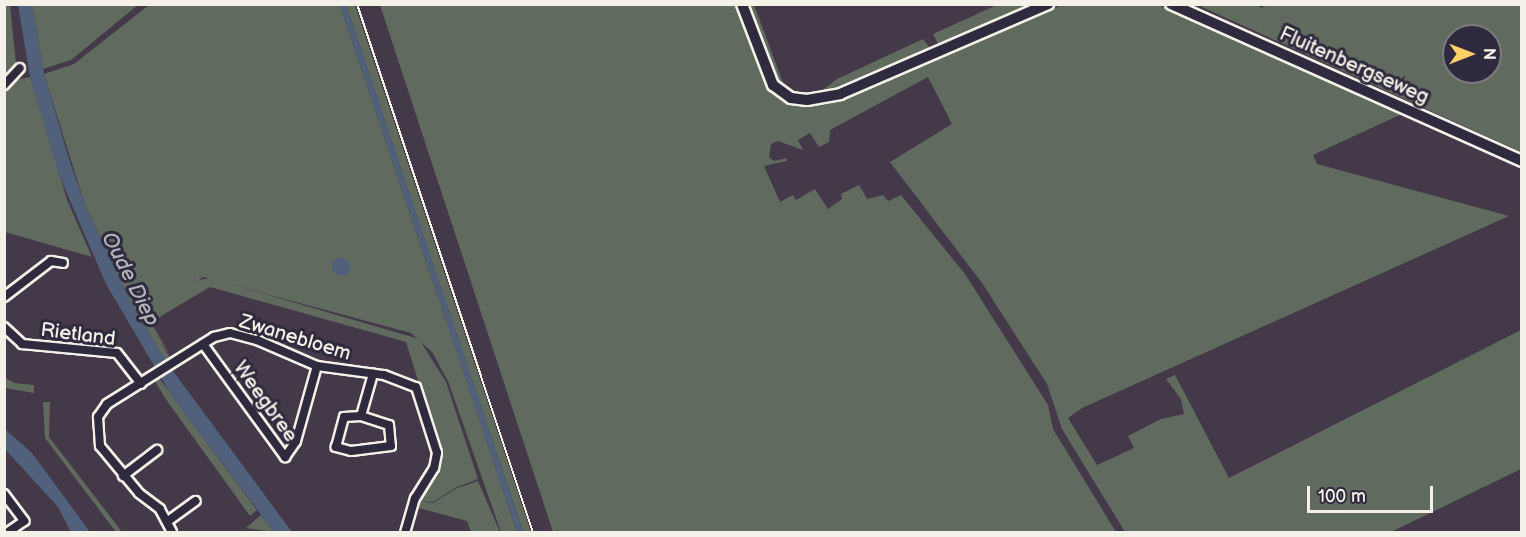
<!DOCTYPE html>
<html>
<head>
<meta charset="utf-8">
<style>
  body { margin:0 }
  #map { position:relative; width:1526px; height:537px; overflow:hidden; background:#433949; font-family:"Balsamiq Sans",sans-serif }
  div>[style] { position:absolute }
  .green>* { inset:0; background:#606a5e }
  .water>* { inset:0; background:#51607b }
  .round { border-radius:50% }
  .roads { filter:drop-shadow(2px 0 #f4f1e8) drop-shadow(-2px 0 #f4f1e8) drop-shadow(0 2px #f4f1e8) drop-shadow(0 -2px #f4f1e8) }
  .street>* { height:8px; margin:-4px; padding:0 4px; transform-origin:4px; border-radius:4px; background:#2f2a3d }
  .secondary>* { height:10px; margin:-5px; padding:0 5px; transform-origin:5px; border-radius:5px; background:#2f2a3d }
  .rail>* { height:2px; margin:-1px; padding:0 1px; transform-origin:1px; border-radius:1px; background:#f4f1e8 }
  span { translate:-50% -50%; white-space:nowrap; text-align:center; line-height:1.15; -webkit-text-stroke:6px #2f2a3d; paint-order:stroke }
  .street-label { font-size:20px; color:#f4f1e8 }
  .water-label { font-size:21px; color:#b3b7bc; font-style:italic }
  .frame { position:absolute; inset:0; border:6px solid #f4f1e8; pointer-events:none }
  .north { position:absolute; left:1442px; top:24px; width:60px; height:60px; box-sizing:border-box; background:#2f2a3d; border:2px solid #7e7a81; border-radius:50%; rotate:90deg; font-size:16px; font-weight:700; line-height:24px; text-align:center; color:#f4f1e8 }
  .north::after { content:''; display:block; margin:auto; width:21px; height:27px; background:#ffd166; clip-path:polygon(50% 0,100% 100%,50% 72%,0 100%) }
  .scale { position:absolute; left:1307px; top:486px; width:126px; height:27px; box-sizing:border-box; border:3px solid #f4f1e8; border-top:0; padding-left:8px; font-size:18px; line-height:21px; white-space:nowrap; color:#f4f1e8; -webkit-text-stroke:4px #2f2a3d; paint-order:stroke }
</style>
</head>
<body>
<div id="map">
  <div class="green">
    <div style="clip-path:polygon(999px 4px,1031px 5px,938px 44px,933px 34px)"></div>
    <div style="clip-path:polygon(evenodd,1204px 4px,1258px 5px,1261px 8px,1269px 4px,1521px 5px,1521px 152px,1202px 7px,1204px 4px,1454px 36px,1490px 36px,1490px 72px,1454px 72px,1454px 36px)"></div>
    <div style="clip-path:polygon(5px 5px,10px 5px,16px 64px,5px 79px)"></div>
    <div style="clip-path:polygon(32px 5px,138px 5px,71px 60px,43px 69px)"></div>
    <div style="clip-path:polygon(149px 5px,340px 5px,517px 532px,501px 532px,448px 381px,432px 352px,411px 333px,203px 277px,146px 315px,171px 360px,167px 363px,132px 305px,85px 205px,44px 74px,74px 64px)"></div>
    <div style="clip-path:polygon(346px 5px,355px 5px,531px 532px,523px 532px)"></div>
    <div style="clip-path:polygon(380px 5px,735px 5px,766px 86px,785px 103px,809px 107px,831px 102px,1062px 5px,1157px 5px,1187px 15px,1404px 113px,1313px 155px,1317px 164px,1509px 216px,1082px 408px,1068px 418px,1097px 465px,1134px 448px,1128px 436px,1161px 419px,1184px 414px,1181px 399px,1166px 379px,1175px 375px,1229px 478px,1521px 330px,1521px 469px,1391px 532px,1125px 532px,1062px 429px,1047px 384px,982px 283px,890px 162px,952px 124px,928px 77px,830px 130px,829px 142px,819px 147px,810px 133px,798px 140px,803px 150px,778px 141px,771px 144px,769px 157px,774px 161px,787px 158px,787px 161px,764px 166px,780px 202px,793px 195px,796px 200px,815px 189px,828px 209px,842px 199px,841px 194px,859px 185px,867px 199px,883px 195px,888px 201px,901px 195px,965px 274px,1048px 405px,1053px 429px,1116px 532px,553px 532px)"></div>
    <div style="clip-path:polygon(746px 5px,754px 5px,786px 91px,778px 83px)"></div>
    <div style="clip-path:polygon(923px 39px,930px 48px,815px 96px,837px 79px)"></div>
    <div style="clip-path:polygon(30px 77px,67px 200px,92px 257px,5px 232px,5px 91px,16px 80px)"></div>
    <div style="clip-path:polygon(210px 278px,419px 339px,446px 382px,478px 479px,457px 487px,433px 502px,419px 501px,433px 503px,457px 488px,478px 481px,500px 532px,471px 532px,467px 521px,415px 507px,419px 497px,435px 473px,440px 451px,406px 342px,210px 287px,151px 322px,172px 359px,148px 321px,147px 314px,194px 281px)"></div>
    <div style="clip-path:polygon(4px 377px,14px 383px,34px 385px,34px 393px,5px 388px)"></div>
    <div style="clip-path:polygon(159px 378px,257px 510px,250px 516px,165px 398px,155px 381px)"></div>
    <div style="clip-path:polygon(43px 402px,50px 402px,49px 437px,122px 532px,116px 532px,45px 438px)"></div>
    <div style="clip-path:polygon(261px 515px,274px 532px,246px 528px)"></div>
  </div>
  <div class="water">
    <div style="clip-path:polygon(18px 5px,32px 5px,44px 74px,69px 159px,85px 205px,132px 305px,167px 363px,292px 532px,274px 532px,170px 393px,106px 284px,59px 175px,30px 77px)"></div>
    <div style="clip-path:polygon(340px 5px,346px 5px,523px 532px,517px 532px)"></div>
    <div class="round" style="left:332px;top:258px;width:18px;height:18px"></div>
    <div style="clip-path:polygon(5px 429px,32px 453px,90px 532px,71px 532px,58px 507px,5px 449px)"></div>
  </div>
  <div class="roads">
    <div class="street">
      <div style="left:4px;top:85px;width:23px;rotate:-47deg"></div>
      <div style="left:4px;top:297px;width:59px;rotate:-37.5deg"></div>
      <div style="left:51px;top:261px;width:12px;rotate:9deg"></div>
      <div style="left:4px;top:327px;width:25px;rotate:43deg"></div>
      <div style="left:22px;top:344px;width:95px;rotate:5.4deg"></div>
      <div style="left:117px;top:353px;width:39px;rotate:52deg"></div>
      <div style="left:203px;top:344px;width:140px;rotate:54deg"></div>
      <div style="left:285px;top:457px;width:19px;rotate:-55deg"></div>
      <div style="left:296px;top:441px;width:78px;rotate:-74.4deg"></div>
      <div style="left:361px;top:416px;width:29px;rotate:18deg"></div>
      <div style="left:389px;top:425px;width:21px;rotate:85deg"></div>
      <div style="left:391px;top:446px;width:40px;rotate:172.9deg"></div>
      <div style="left:351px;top:451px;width:16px;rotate:-165deg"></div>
      <div style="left:336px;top:447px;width:31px;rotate:-75deg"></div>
      <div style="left:344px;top:417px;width:17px;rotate:-3deg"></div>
      <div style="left:361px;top:416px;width:44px;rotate:-74.1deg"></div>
      <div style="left:123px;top:476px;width:43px;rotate:-37.4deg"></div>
      <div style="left:4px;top:494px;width:34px;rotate:53deg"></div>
      <div style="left:24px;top:521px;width:19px;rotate:145deg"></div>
      <div style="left:168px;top:521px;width:34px;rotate:-36deg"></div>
      <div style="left:172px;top:532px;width:26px;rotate:-118deg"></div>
      <div style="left:160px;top:509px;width:26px;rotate:-143deg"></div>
      <div style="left:139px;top:493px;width:61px;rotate:-129.7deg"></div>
      <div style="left:100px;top:446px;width:29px;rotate:-94deg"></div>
      <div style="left:98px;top:417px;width:16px;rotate:-55deg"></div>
      <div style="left:107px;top:404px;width:126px;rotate:-32.1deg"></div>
      <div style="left:214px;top:337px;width:16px;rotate:-14deg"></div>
      <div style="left:230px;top:333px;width:28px;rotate:15deg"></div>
      <div style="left:257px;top:340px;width:65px;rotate:23.4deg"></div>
      <div style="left:317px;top:366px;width:68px;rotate:7.7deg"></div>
      <div style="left:384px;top:375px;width:34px;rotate:21deg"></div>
      <div style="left:416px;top:387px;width:69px;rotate:72.3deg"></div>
      <div style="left:437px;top:453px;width:15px;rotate:101deg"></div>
      <div style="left:434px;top:468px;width:36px;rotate:122deg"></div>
      <div style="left:415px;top:498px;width:35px;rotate:106deg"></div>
    </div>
    <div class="secondary">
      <div style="left:742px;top:4px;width:87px;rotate:69.1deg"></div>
      <div style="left:773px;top:85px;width:22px;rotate:36deg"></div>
      <div style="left:791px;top:98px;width:16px;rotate:7deg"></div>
      <div style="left:807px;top:100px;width:34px;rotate:-10deg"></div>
      <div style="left:840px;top:94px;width:227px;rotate:-23.4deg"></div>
      <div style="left:1171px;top:4px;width:385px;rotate:24.1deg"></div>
    </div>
  </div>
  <div class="rail">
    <div style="left:357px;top:4px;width:557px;rotate:71.57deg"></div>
  </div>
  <div class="street-label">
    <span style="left:1354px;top:66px;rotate:24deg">Fluitenbergseweg</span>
    <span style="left:78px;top:335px;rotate:7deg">Rietland</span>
    <span style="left:295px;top:338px;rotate:17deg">Zwanebloem</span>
    <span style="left:265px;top:402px;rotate:54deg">Weegbree</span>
  </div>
  <div class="water-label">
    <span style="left:130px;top:279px;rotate:63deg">Oude Diep</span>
  </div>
  <div class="frame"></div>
  <div class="north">N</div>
  <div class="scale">100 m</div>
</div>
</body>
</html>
